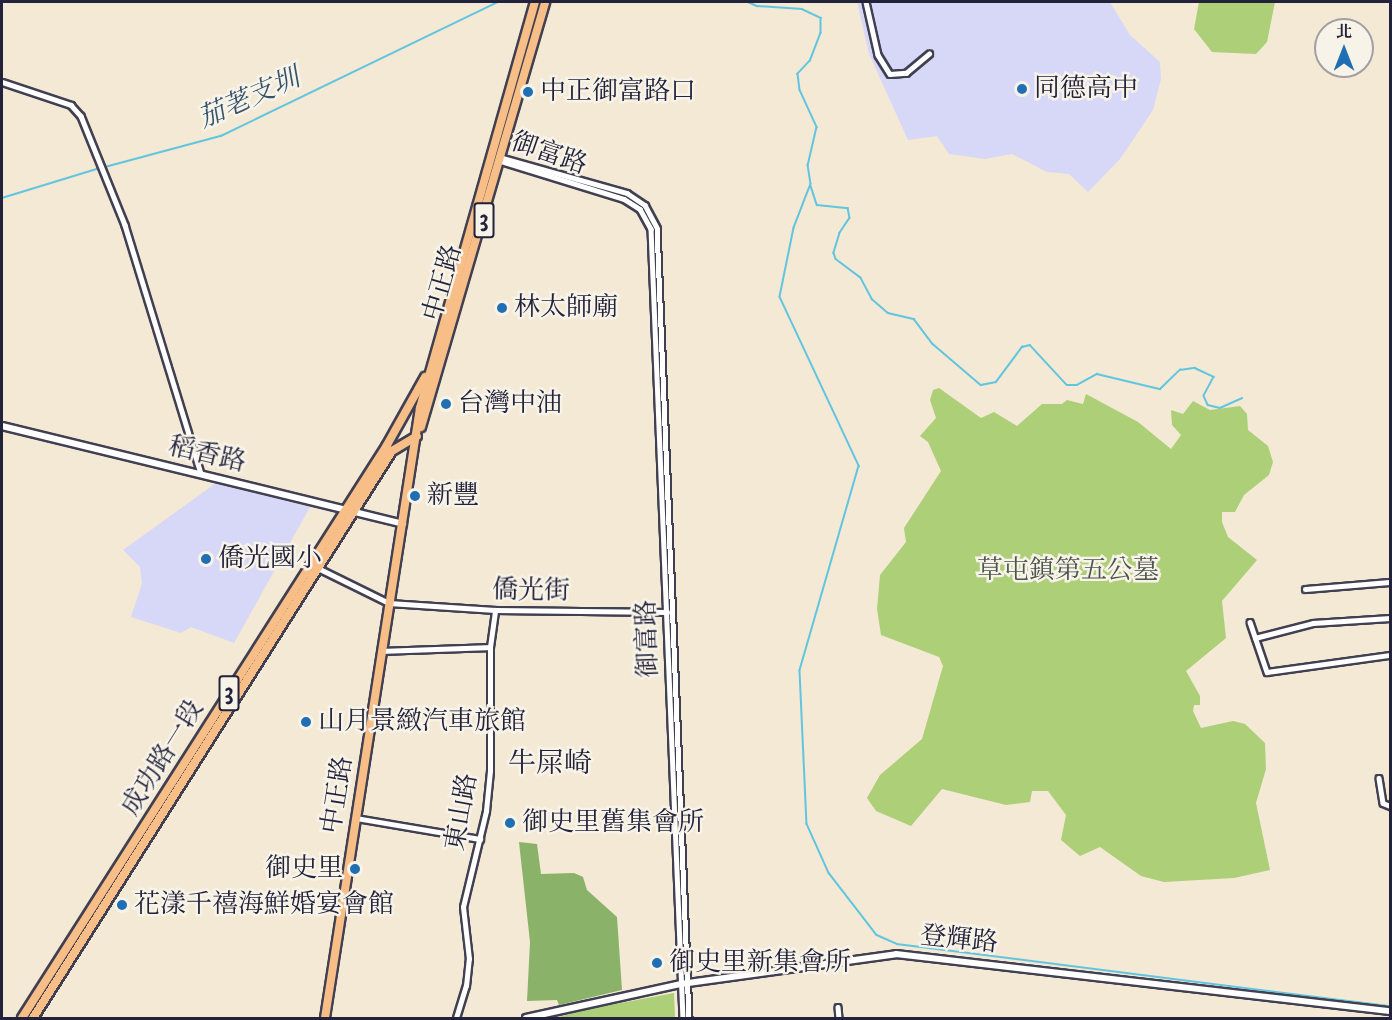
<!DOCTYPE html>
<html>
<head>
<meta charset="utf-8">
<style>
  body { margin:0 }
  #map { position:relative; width:1392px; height:1020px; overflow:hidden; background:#f3e9d4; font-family:"IM FELL DW Pica","Noto Serif TC",serif }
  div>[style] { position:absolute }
  .built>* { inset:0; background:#d7d7f8 }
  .green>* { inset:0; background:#adcf78 }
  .forest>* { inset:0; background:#8ab268 }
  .stream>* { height:1.5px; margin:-0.75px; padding:0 0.75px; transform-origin:0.75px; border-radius:0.75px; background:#62c5e0 }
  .roads { filter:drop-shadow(2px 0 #414052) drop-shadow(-2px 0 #414052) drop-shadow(0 2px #414052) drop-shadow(0 -2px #414052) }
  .minor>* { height:4.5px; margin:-2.25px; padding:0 2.25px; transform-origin:2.25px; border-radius:2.25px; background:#fff }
  .tertiary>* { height:6px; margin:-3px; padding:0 3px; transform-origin:3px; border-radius:3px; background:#fff }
  .primary>* { height:8px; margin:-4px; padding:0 4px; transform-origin:4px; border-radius:4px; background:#f7be87 }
  .dots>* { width:16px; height:16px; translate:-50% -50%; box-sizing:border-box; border:3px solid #f7f3e8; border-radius:50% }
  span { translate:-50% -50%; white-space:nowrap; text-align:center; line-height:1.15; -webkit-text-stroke:5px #f7f3e8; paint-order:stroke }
  .shield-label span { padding:2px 4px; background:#f7f3e8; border:2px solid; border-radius:4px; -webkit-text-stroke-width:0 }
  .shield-label { font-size:24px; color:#22223b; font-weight:700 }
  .poi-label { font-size:26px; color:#22223b }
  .left { translate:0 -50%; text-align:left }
  .right { translate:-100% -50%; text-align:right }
  .street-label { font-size:26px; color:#22223b }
  .park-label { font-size:26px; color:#4c564d }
  .water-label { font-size:27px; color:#35536d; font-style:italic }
  .quarter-label { font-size:28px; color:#22223b }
  .frame { position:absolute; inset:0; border:3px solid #22223b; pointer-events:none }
  .north { position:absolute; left:1314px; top:18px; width:60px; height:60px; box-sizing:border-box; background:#f7f3e8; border:2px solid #a29fa3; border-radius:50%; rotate:0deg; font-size:16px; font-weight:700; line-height:24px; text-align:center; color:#22223b }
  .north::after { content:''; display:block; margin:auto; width:21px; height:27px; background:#1f6fb2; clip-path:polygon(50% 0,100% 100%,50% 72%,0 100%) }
</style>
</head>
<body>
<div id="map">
  <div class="built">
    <div style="clip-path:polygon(857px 2px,1110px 2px,1130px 35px,1160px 62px,1161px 79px,1153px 110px,1120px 159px,1088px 192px,1069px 174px,1047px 172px,1012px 154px,985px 159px,949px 154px,937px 136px,908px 140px,869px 54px)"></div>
    <div style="clip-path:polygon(216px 483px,310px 507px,234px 643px,191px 627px,181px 633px,131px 617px,142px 584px,140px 567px,123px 550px)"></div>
  </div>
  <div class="green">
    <div style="clip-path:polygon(1199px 2px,1275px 2px,1267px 42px,1256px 54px,1212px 52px,1194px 29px)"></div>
    <div style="clip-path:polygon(939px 388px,981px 418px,994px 412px,1017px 426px,1042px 404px,1062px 404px,1067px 400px,1083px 404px,1086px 394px,1138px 422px,1171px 449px,1181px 435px,1172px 425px,1171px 410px,1183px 414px,1193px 401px,1210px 410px,1240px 406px,1247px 414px,1248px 430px,1268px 446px,1273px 462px,1269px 475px,1244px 495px,1235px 512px,1222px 512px,1222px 522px,1228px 537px,1257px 560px,1222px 601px,1226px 638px,1186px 671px,1200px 696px,1200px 705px,1194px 705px,1193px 711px,1201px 728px,1233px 721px,1245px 724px,1265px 743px,1266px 769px,1256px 803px,1270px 870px,1234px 878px,1164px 882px,1141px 876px,1100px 847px,1080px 856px,1061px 840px,1066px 815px,1048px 791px,1032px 791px,1030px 802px,1006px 805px,942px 789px,911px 826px,876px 811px,867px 798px,880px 775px,922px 739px,943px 666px,939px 657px,881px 635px,877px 609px,880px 575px,906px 542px,904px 528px,941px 471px,928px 442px,920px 436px,936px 418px,930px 400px,933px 390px)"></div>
    <div style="clip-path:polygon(674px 993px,675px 1018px,555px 1018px,589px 1009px)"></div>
  </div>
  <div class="forest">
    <div style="clip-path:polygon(519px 842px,537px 844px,541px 874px,574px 873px,583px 877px,587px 890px,617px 917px,622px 990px,559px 1005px,557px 1000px,527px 1001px,530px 942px)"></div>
  </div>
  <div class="stream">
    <div style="left:748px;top:2px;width:10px;rotate:24deg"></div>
    <div style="left:757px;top:6px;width:45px;rotate:3.8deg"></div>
    <div style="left:802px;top:9px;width:21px;rotate:25deg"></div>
    <div style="left:821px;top:18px;width:15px;rotate:90deg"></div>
    <div style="left:821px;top:33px;width:30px;rotate:111deg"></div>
    <div style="left:810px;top:61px;width:18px;rotate:133deg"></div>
    <div style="left:798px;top:74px;width:16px;rotate:83deg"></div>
    <div style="left:800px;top:90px;width:41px;rotate:65.3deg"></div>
    <div style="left:817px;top:127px;width:39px;rotate:103deg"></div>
    <div style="left:808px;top:165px;width:19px;rotate:81deg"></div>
    <div style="left:811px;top:184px;width:47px;rotate:111.1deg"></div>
    <div style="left:794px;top:228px;width:70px;rotate:101.5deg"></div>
    <div style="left:780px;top:297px;width:187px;rotate:64.9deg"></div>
    <div style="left:859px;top:466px;width:213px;rotate:106.1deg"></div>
    <div style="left:800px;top:671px;width:153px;rotate:87.4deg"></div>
    <div style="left:807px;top:824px;width:54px;rotate:65.8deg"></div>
    <div style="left:829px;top:873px;width:78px;rotate:52.3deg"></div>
    <div style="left:877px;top:935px;width:22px;rotate:24deg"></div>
    <div style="left:897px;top:944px;width:497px;rotate:7.2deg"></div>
    <div style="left:105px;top:167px;width:120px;rotate:-15deg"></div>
    <div style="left:221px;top:136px;width:308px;rotate:-25.8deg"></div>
    <div style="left:811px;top:186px;width:20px;rotate:72deg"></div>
    <div style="left:817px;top:205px;width:31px;rotate:6deg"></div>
    <div style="left:848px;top:208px;width:10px;rotate:79deg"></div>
    <div style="left:850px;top:218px;width:18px;rotate:124deg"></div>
    <div style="left:840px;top:233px;width:21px;rotate:107deg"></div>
    <div style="left:834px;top:253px;width:6px;rotate:72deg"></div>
    <div style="left:836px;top:259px;width:31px;rotate:37deg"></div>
    <div style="left:861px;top:278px;width:24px;rotate:62deg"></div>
    <div style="left:872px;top:299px;width:21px;rotate:41deg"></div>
    <div style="left:888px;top:313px;width:27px;rotate:13deg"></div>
    <div style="left:914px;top:319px;width:31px;rotate:53deg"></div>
    <div style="left:933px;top:344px;width:63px;rotate:40.5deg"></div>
    <div style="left:981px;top:385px;width:15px;rotate:-11deg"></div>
    <div style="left:996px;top:382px;width:44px;rotate:-53.4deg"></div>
    <div style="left:1022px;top:347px;width:8px;rotate:-14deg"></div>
    <div style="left:1030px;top:345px;width:54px;rotate:47.2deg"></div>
    <div style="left:1067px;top:385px;width:10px"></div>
    <div style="left:1077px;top:385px;width:23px;rotate:-29deg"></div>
    <div style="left:1097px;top:374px;width:65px;rotate:13.4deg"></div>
    <div style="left:1160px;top:389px;width:28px;rotate:-44deg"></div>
    <div style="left:1180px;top:370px;width:15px;rotate:-8deg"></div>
    <div style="left:1195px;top:368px;width:21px;rotate:25deg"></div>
    <div style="left:1214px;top:377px;width:21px;rotate:118deg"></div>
    <div style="left:1204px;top:396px;width:10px;rotate:66deg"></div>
    <div style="left:1208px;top:405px;width:12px;rotate:14deg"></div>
    <div style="left:1220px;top:408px;width:24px;rotate:-24deg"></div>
    <div style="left:2px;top:198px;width:102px;rotate:-17deg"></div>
  </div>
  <div class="roads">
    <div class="minor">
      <div style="left:866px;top:2px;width:54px;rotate:77.2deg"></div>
      <div style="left:878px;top:55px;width:22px;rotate:58deg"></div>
      <div style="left:890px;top:74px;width:16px;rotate:-4deg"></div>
      <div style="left:906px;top:73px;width:30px;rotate:-40deg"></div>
      <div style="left:2px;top:82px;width:73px;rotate:18.4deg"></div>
      <div style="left:71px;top:105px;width:15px;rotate:48deg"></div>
      <div style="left:81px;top:116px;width:118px;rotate:68deg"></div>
      <div style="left:125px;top:225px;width:259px;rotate:73deg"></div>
      <div style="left:499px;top:157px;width:133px;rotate:15.7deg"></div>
      <div style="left:627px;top:193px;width:22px;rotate:34deg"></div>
      <div style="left:645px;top:205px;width:26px;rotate:62deg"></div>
      <div style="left:657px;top:228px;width:791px;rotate:87.68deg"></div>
      <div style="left:498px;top:160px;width:132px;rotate:17.2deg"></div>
      <div style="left:624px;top:199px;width:19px;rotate:32deg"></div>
      <div style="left:640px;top:209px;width:23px;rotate:61deg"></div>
      <div style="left:651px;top:229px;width:790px;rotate:87.68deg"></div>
      <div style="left:316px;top:567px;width:81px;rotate:26.3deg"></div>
      <div style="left:389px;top:603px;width:106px;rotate:3.8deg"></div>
      <div style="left:495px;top:610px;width:172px;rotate:0.7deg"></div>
      <div style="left:1305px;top:589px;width:85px;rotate:-4.7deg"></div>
      <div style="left:1250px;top:622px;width:53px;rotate:71.2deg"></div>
      <div style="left:1267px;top:672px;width:124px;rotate:-7.9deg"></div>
      <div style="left:1255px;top:638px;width:60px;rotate:-14.5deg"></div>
      <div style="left:1313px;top:623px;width:77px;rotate:-3.7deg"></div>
      <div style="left:382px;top:651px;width:108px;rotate:-2.1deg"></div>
      <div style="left:1379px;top:778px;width:25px;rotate:81deg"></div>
      <div style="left:1383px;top:803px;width:8px;rotate:23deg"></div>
      <div style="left:356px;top:818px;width:126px;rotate:9.6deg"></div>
      <div style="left:838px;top:1007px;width:11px;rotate:85deg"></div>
      <div style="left:456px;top:1018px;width:34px;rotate:-73deg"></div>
      <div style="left:466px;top:986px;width:27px;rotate:-84deg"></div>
      <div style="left:469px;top:959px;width:52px;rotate:-96.6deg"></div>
      <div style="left:463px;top:907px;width:99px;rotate:-76.5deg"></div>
      <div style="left:486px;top:811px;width:40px;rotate:-84.3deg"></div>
      <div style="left:490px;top:771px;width:124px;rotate:-90deg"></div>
      <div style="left:490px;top:647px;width:37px;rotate:-82deg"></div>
    </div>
    <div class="tertiary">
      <div style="left:2px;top:426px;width:413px;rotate:13.7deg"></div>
      <div style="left:526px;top:1018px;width:159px;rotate:-12.4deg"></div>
      <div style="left:681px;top:984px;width:217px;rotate:-7.9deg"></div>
      <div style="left:896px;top:954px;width:497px;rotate:6.6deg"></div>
    </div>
    <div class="primary">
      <div style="left:421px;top:427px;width:443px;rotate:-73.7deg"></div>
      <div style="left:22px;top:1018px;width:679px;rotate:-57.5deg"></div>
      <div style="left:387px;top:445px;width:78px;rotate:-60.8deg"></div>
      <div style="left:33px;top:1018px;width:671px;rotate:-57.66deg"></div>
      <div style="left:392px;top:451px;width:29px;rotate:-31deg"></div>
      <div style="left:325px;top:1018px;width:617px;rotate:-81.15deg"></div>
      <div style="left:420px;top:408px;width:422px;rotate:-74.2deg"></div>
    </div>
  </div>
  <div class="dots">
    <div style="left:1022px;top:89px;background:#1f6fb2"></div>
    <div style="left:528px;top:92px;background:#1f6fb2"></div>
    <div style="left:502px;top:308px;background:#1f6fb2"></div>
    <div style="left:446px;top:404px;background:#1f6fb2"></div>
    <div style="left:415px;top:496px;background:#1f6fb2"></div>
    <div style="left:206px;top:559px;background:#1f6fb2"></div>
    <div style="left:306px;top:722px;background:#1f6fb2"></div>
    <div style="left:510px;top:823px;background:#1f6fb2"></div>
    <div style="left:355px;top:869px;background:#1f6fb2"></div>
    <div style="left:122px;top:905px;background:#1f6fb2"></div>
    <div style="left:657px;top:963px;background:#1f6fb2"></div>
  </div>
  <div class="shield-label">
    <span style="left:484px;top:220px">3</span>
    <span style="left:229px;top:693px">3</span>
  </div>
  <div class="poi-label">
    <span class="left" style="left:1034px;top:89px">同德高中</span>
    <span class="left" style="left:540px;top:92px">中正御富路口</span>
    <span class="left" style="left:514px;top:308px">林太師廟</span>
    <span class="left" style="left:458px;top:404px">台灣中油</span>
    <span class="left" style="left:427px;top:496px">新豐</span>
    <span class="left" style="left:218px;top:559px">僑光國小</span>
    <span class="left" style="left:318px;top:722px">山月景緻汽車旅館</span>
    <span class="left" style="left:522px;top:823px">御史里舊集會所</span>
    <span class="right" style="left:343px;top:869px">御史里</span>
    <span class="left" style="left:134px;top:905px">花漾千禧海鮮婚宴會館</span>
    <span class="left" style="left:669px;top:963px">御史里新集會所</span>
  </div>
  <div class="street-label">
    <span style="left:549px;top:154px;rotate:19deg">御富路</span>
    <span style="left:443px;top:283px;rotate:-74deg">中正路</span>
    <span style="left:207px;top:455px;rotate:13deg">稻香路</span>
    <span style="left:531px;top:591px;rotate:1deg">僑光街</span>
    <span style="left:648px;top:639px;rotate:-92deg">御富路</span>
    <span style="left:163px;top:758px;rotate:-58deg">成功路一段</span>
    <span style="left:338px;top:795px;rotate:-81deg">中正路</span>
    <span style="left:462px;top:812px;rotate:-80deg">東山路</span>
    <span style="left:959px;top:940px;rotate:6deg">登輝路</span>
  </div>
  <div class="park-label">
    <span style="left:1068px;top:571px">草屯鎮第五公墓</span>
  </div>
  <div class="water-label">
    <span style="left:249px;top:99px;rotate:-24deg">茄荖支圳</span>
  </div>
  <div class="quarter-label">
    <span style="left:550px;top:764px">牛屎崎</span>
  </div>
  <div class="frame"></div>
  <div class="north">北</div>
</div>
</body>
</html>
